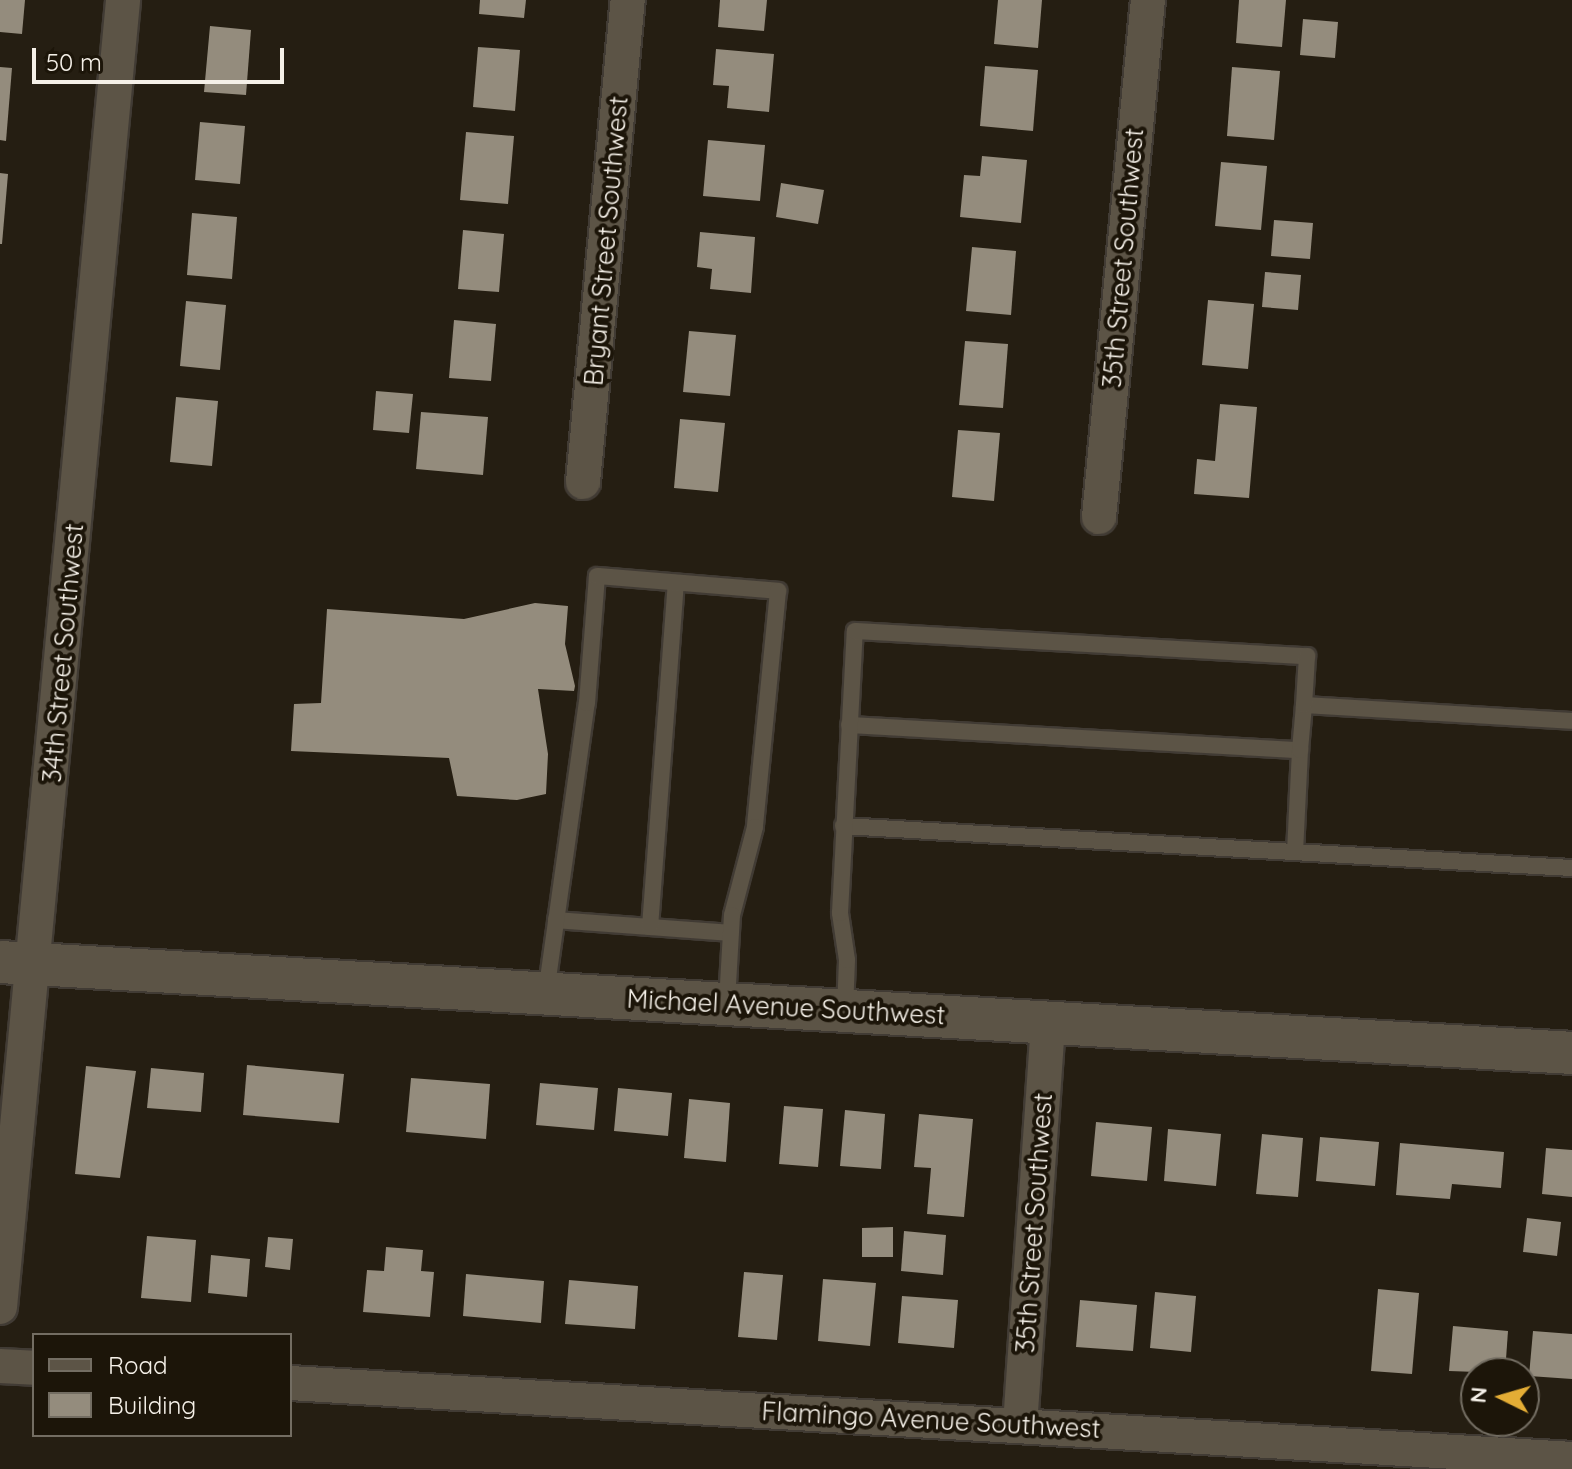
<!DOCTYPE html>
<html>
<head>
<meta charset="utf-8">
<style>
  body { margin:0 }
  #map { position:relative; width:1572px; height:1469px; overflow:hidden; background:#251e12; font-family:Quicksand,sans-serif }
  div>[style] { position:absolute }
  .building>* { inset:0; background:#948c7d }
  .roads { filter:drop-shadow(2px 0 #413b34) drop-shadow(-2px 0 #413b34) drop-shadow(0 2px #413b34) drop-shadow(0 -2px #413b34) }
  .service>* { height:16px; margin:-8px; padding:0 8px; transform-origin:8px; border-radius:8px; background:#5c5446 }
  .minor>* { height:34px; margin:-17px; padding:0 17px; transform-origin:17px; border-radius:17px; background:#5c5446 }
  .tertiary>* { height:42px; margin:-21px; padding:0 21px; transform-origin:21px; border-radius:21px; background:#5c5446 }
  span { translate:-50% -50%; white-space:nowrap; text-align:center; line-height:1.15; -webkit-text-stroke:8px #1c1509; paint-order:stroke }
  .street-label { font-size:26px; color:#f5f0e8 }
  .legend { position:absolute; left:32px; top:1333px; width:260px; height:104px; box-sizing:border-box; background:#1c1509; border:2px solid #736d62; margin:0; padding:10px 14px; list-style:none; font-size:24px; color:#f5f0e8 }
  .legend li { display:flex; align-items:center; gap:16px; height:40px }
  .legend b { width:40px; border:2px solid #736d62 }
  .north { position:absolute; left:1460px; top:1357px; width:80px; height:80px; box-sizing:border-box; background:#1c1509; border:2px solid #736d62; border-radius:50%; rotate:275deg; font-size:22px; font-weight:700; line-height:32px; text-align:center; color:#f5f0e8 }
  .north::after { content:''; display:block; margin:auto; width:28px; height:36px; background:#e4ad35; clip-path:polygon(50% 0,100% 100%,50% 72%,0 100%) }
  .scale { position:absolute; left:32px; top:48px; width:252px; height:36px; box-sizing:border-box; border:4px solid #f5f0e8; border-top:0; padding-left:10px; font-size:24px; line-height:28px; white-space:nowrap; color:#f5f0e8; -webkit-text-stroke:6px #1c1509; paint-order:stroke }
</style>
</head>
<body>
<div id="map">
  <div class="building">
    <div style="clip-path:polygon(0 0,25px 0,22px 34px,0 32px)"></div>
    <div style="clip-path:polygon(480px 0,526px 0,524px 18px,479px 14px)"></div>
    <div style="clip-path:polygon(720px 0,767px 0,764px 31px,718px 27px)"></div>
    <div style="clip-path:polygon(998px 0,1042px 0,1038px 48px,994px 44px)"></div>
    <div style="clip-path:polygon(1239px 0,1286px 0,1282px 47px,1236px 43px)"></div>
    <div style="clip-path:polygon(1303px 19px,1338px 22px,1335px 58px,1300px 55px)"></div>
    <div style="clip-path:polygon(210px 26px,251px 30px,246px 95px,204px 92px)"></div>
    <div style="clip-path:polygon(478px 47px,520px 50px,515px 111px,473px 107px)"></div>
    <div style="clip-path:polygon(716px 49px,774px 54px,769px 112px,727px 108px,729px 86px,713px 85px)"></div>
    <div style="clip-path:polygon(985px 66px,1038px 70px,1033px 131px,980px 126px)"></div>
    <div style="clip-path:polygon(0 67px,12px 68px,6px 141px,0 140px)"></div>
    <div style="clip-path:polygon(1232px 67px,1280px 71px,1274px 140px,1227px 136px)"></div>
    <div style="clip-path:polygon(200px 122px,245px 126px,240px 184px,195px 180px)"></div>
    <div style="clip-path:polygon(466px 132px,514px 136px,508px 204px,460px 200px)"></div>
    <div style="clip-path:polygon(708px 140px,765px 145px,760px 201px,703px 196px)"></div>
    <div style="clip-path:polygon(982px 156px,1027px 160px,1021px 223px,960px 217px,964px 175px,980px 176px)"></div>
    <div style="clip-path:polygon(1221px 162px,1267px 166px,1261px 230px,1215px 226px)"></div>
    <div style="clip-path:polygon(0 173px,8px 174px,2px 244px,0 244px)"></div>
    <div style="clip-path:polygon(781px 183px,824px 190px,818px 224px,776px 217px)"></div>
    <div style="clip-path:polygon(192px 213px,237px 217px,232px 279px,187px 275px)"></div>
    <div style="clip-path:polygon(1274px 220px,1313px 223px,1310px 259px,1271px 256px)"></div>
    <div style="clip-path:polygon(463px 230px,504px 234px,499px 292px,458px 289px)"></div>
    <div style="clip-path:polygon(700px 232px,755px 237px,751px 293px,710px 289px,712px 269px,697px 267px)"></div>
    <div style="clip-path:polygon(972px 247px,1016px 251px,1011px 315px,966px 311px)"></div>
    <div style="clip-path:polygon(1265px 272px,1301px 275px,1298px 310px,1262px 307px)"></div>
    <div style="clip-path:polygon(1208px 300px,1254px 304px,1248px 369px,1202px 365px)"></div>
    <div style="clip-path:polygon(186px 301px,226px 305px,220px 370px,180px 366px)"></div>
    <div style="clip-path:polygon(454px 320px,496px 324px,491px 381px,449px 378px)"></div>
    <div style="clip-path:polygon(689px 331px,736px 335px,730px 396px,683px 392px)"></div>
    <div style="clip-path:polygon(965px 341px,1008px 344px,1003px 408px,959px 405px)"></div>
    <div style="clip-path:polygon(376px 391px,413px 394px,409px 433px,373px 430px)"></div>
    <div style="clip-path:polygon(176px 397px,218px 401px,212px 466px,170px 462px)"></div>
    <div style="clip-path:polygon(1220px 404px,1257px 407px,1249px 498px,1194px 494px,1197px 459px,1215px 461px)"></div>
    <div style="clip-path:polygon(421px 412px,488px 417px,483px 475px,416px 469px)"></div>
    <div style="clip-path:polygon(680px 419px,725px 423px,718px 492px,674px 488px)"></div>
    <div style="clip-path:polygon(958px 430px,1000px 433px,994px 501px,952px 497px)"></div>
    <div style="clip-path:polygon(535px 603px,568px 606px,565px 644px,575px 686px,574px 691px,538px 689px,548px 754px,546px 794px,517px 800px,457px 796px,449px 758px,291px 751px,294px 704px,321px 703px,327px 609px,464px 619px)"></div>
    <div style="clip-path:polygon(247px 1065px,344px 1074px,339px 1123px,243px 1115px)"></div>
    <div style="clip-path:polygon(86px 1066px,136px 1071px,120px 1178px,75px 1174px)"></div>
    <div style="clip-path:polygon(151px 1068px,204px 1073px,201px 1112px,147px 1108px)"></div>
    <div style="clip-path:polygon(411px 1078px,490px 1084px,486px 1139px,406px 1132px)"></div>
    <div style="clip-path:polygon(540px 1083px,598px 1088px,594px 1130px,536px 1125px)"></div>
    <div style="clip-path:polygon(618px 1088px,672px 1093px,668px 1136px,614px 1131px)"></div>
    <div style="clip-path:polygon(689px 1099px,730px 1103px,726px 1162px,684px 1158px)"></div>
    <div style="clip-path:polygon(784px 1106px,823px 1109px,818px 1167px,779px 1164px)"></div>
    <div style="clip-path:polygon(845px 1110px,885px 1114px,881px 1169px,840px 1166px)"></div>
    <div style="clip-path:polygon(919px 1114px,973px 1119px,964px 1217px,927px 1214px,931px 1168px,914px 1167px)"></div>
    <div style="clip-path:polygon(1096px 1122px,1152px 1127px,1147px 1181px,1091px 1176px)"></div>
    <div style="clip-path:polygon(1168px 1129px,1221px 1134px,1216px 1186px,1164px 1181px)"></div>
    <div style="clip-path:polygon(1262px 1134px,1303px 1138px,1298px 1197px,1256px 1194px)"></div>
    <div style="clip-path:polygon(1320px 1137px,1379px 1142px,1375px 1186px,1316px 1181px)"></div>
    <div style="clip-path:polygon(1400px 1143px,1504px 1152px,1501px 1188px,1452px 1184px,1450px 1199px,1396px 1195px)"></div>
    <div style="clip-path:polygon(1546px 1148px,1572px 1150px,1572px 1197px,1542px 1194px)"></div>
    <div style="clip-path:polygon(1527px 1218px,1561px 1222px,1557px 1256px,1523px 1252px)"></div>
    <div style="clip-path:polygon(893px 1227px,893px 1257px,862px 1257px,862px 1228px)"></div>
    <div style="clip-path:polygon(904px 1231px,946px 1235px,943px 1275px,901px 1271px)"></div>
    <div style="clip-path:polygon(147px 1236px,196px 1240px,191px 1302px,141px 1298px)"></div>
    <div style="clip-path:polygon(268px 1237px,293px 1239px,290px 1270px,265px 1267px)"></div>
    <div style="clip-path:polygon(386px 1247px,423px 1250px,421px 1271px,434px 1272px,430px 1317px,363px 1312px,367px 1270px,384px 1271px)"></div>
    <div style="clip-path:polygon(211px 1255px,250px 1259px,247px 1297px,208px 1293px)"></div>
    <div style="clip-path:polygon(744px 1272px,783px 1275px,777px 1340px,738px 1337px)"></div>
    <div style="clip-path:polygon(466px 1274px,544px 1281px,541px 1323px,463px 1316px)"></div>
    <div style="clip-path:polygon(823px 1279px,876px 1283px,870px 1346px,818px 1341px)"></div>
    <div style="clip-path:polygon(569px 1280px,638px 1286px,635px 1329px,565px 1324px)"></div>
    <div style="clip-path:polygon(1378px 1289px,1419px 1293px,1412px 1374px,1371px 1371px)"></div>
    <div style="clip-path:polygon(1155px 1292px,1196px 1296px,1191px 1352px,1150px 1348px)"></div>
    <div style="clip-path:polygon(902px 1296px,958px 1300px,954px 1348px,898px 1343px)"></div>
    <div style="clip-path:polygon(1080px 1300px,1137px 1305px,1133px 1351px,1076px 1347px)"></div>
    <div style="clip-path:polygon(1453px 1326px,1508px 1331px,1505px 1373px,1449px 1371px)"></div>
    <div style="clip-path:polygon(1533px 1331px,1572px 1334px,1572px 1379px,1529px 1376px)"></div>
  </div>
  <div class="roads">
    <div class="service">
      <div style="left:849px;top:725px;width:452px;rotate:3.2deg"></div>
      <div style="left:1300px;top:750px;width:101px;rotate:92.8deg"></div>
      <div style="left:1300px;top:750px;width:45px;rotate:-84.9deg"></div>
      <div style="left:1304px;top:705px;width:268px;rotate:3.4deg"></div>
      <div style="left:843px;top:826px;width:730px;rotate:3.3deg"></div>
      <div style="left:556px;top:920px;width:175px;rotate:4.2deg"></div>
      <div style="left:650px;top:927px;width:345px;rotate:-85.7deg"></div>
      <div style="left:546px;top:993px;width:293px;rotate:-82deg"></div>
      <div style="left:587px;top:703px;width:127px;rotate:-85.5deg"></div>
      <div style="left:597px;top:576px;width:182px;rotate:4.7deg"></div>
      <div style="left:778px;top:591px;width:237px;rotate:95.6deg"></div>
      <div style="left:755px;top:827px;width:91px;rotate:104.6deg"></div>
      <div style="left:732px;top:915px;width:87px;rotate:93.3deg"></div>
      <div style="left:845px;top:1010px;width:50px;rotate:-87.7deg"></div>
      <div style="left:847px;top:960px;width:48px;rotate:-98.5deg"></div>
      <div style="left:840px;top:913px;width:282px;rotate:-87deg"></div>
      <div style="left:855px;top:631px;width:453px;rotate:3.2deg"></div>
      <div style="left:1307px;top:656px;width:49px;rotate:93.5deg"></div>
    </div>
    <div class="minor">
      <div style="left:583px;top:482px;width:484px;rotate:-84.7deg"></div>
      <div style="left:1099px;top:517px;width:519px;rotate:-84.59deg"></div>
      <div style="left:0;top:1307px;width:1313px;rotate:-84.62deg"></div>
      <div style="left:0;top:1366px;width:34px;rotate:3deg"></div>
      <div style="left:290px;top:1383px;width:1284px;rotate:3.39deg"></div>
      <div style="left:1020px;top:1425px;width:405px;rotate:-86deg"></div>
    </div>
    <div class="tertiary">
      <div style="left:0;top:962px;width:1575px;rotate:3.31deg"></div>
    </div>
  </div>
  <div class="street-label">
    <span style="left:606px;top:241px;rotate:-85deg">Bryant Street Southwest</span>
    <span style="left:1123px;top:258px;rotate:-85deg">35th Street Southwest</span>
    <span style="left:63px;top:653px;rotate:-85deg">34th Street Southwest</span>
    <span style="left:786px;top:1007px;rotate:3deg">Michael Avenue Southwest</span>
    <span style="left:1034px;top:1223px;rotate:-86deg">35th Street Southwest</span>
    <span style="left:931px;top:1420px;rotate:3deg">Flamingo Avenue Southwest</span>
  </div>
  <ul class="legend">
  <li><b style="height:10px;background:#5c5446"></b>Road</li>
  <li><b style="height:22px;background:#948c7d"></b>Building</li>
  </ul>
  <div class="north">N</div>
  <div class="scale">50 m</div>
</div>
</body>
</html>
